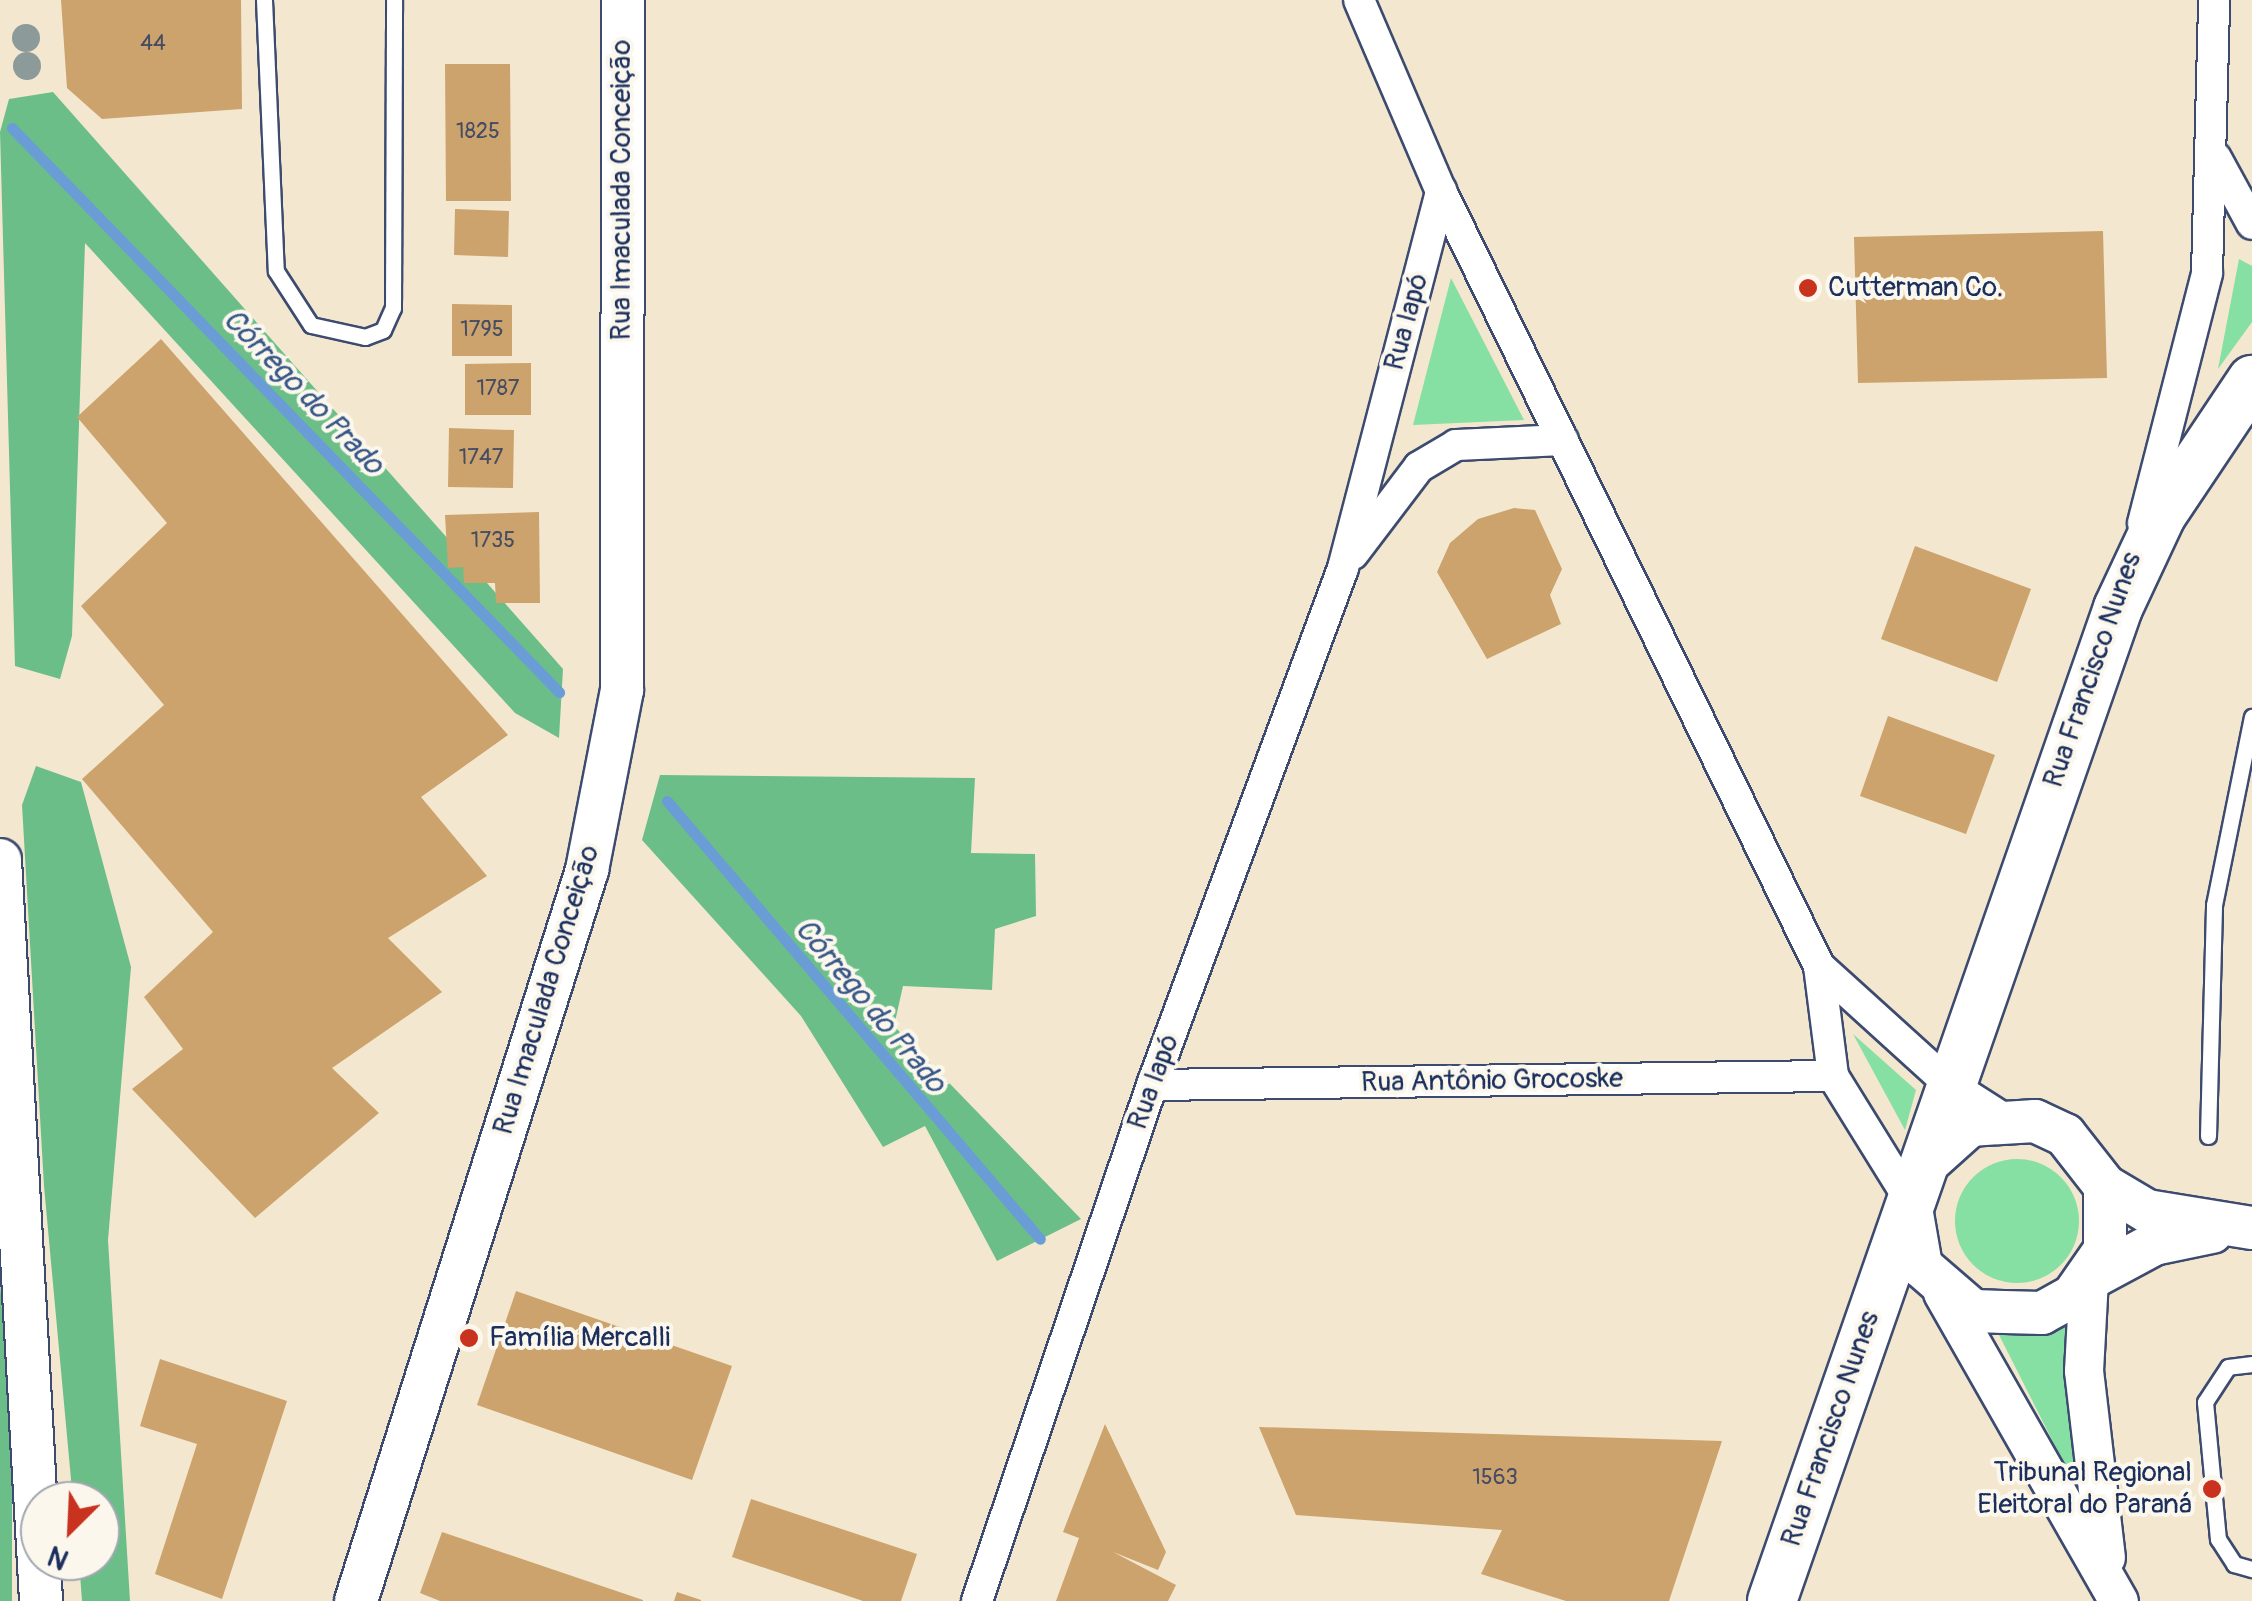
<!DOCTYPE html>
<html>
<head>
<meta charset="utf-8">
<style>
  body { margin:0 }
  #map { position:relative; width:2252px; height:1601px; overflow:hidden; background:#f4e7cf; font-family:Pangolin,sans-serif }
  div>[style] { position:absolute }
  .green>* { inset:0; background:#86dfa3 }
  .round { border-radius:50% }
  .forest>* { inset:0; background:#6cbe89 }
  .stream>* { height:11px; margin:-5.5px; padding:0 5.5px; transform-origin:5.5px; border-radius:5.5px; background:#6a9dd5 }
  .building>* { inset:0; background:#cca36c }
  .roads { filter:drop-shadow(2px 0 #3c4b6f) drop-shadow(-2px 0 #3c4b6f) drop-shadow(0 2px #3c4b6f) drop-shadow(0 -2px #3c4b6f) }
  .service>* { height:15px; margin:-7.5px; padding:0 7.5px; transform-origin:7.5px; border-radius:7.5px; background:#fff }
  .minor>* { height:30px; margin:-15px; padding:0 15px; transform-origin:15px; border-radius:15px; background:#fff }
  .tertiary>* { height:38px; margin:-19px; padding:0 19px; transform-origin:19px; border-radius:19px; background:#fff }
  .secondary>* { height:42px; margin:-21px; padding:0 21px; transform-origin:21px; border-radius:21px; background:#fff }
  .primary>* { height:48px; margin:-24px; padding:0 24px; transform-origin:24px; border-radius:24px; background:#fff }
  .trees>* { width:28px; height:28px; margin:-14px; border-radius:50%; background:#8c9a9a }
  .dots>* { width:28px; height:28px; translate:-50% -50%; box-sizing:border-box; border:5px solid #fbf7ec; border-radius:50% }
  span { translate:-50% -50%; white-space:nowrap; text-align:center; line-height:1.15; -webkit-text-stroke:8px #fbf7ec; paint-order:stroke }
  .number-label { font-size:22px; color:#474c62 }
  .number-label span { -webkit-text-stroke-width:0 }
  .street-label { font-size:28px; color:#1b2f5e }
  .poi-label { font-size:28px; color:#1b2f5e }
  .left { translate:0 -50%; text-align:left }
  .right { translate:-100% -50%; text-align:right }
  .water-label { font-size:30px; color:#375688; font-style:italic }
  .north { position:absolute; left:20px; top:1481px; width:100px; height:100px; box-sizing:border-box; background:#fbf7ec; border:2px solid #a1a7b3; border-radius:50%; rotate:204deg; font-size:28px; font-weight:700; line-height:40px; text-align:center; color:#1b2f5e }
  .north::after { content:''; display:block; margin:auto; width:35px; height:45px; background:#c8321e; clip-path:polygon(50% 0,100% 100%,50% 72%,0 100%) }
</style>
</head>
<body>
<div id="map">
  <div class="green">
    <div style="clip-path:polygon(2239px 259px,2252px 266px,2252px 322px,2218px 369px)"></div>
    <div style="clip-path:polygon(1451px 278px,1524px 420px,1413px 425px)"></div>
    <div style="clip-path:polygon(1853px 1034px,1916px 1090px,1905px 1130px)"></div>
    <div class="round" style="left:1955px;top:1159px;width:124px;height:124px"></div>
    <div style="clip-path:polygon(2068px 1323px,2081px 1497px,1997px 1331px)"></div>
  </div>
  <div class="forest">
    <div style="clip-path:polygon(53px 92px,563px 669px,559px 738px,515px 713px,85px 243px,72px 636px,60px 679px,15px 666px,0 132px,9px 99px)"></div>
    <div style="clip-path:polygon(36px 766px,81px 782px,131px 967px,108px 1240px,130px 1601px,82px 1601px,79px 1561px,100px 1561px,100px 1501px,73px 1501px,44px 1186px,22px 805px)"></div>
    <div style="clip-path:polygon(660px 775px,975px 778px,971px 853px,1035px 854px,1036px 916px,995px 929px,992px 990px,903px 986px,894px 1026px,1081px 1219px,997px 1261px,925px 1126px,883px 1147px,801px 1016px,642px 840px)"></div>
    <div style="clip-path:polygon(0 1281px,12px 1452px,12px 1601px,0 1601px)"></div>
  </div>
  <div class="stream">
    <div style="left:12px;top:128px;width:786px;rotate:45.88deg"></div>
    <div style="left:667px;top:801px;width:575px;rotate:49.58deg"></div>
  </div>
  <div class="building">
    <div style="clip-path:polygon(61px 0,241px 0,242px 109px,102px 119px,67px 88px)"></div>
    <div style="clip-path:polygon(445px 64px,510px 64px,511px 201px,446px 201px)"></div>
    <div style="clip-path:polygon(455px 209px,509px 211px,508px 257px,454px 255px)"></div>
    <div style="clip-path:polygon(2103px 231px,2107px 378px,1858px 383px,1854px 237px)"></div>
    <div style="clip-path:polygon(452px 304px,512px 305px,512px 356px,452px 356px)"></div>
    <div style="clip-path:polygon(161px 339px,508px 735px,421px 797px,487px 876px,388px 938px,442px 992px,332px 1068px,379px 1113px,255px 1218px,132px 1089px,183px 1049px,144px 997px,213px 932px,82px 779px,164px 705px,81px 606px,167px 523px,77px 417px)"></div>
    <div style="clip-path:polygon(531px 363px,531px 415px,465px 415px,465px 364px)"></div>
    <div style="clip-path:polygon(449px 428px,514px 430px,513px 488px,448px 487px)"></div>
    <div style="clip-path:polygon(1514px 508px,1535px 510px,1562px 569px,1550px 595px,1561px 624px,1487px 659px,1437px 572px,1450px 543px,1478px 519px)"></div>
    <div style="clip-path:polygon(539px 512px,540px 603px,496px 603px,495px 583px,464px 583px,463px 567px,448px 568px,445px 515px)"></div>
    <div style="clip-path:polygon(1915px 546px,2031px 589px,1997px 682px,1881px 639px)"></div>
    <div style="clip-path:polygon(1888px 716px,1995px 755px,1966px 834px,1860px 796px)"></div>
    <div style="clip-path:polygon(516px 1291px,732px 1366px,692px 1480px,477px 1405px)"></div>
    <div style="clip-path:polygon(160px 1359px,287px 1401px,222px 1599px,155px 1574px,197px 1444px,140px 1426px)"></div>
    <div style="clip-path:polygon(1105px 1424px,1166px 1552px,1158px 1570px,1113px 1552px,1176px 1585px,1168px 1601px,1056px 1601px,1079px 1538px,1063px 1532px)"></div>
    <div style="clip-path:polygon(1259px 1427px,1722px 1441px,1669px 1601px,1566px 1601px,1481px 1574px,1502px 1530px,1296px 1515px)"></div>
    <div style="clip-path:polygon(751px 1499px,917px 1554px,901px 1601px,863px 1601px,732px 1557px)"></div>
    <div style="clip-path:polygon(442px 1532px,643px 1600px,643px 1601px,440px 1601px,420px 1593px)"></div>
    <div style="clip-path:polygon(677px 1592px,701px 1600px,701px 1601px,674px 1601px)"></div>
  </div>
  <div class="roads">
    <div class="service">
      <div style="left:264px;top:0;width:271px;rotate:87.5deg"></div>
      <div style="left:276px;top:271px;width:64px;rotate:57.1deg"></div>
      <div style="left:311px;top:325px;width:55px;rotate:12.5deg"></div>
      <div style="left:365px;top:337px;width:19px;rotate:-21deg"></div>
      <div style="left:383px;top:330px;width:24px;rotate:-66deg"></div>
      <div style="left:393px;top:308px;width:308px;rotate:-89.8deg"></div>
      <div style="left:2208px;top:1136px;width:231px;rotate:-88.5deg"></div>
      <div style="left:2214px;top:905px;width:192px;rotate:-78.6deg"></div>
      <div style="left:2252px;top:1364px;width:24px;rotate:173deg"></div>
      <div style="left:2228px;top:1367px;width:42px;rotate:123.3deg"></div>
      <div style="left:2205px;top:1402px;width:138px;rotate:84.6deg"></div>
      <div style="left:2218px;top:1539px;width:30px;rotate:57deg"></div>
      <div style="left:2234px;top:1564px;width:19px;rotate:16deg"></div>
    </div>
    <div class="minor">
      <div style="left:1359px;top:0;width:208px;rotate:66.8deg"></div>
      <div style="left:1441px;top:191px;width:862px;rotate:64deg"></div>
      <div style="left:1819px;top:966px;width:111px;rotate:82.7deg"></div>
      <div style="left:1833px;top:1076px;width:146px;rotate:58.2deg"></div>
      <div style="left:2216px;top:158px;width:75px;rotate:61.4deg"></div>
      <div style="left:2143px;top:523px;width:258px;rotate:-75.6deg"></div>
      <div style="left:2207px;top:273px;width:273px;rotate:-88.5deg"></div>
      <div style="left:1353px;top:554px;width:109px;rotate:-52.8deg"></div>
      <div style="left:1419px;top:467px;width:43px;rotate:-30.7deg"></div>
      <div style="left:1456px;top:445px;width:107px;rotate:-2.7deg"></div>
      <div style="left:1819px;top:966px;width:174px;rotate:42.2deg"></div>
      <div style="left:1948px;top:1083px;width:65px;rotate:32.5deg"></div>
      <div style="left:1152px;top:1085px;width:681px;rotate:-0.76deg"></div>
      <div style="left:977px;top:1601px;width:545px;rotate:-71.27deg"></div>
      <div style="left:1152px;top:1085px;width:551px;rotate:-69.72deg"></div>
      <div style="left:1343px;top:568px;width:390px;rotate:-75.4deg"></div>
    </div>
    <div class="tertiary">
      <div style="left:2089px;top:1279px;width:92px;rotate:93.1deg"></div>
      <div style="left:2084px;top:1371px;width:188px;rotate:83.3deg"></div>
      <div style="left:1943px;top:1293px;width:355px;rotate:60.3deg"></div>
    </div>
    <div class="secondary">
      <div style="left:0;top:860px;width:742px;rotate:86.83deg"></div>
      <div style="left:2105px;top:1186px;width:49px;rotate:30.8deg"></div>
      <div style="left:2147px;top:1211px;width:106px;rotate:9.2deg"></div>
      <div style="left:1910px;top:1202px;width:65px;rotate:80.2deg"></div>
      <div style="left:1921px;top:1266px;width:69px;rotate:40.9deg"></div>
      <div style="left:1973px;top:1311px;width:69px;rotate:1.7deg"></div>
      <div style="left:2042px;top:1313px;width:35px;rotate:-29deg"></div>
      <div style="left:2073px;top:1296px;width:56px;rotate:-55.2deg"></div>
      <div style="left:2105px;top:1250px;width:64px;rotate:-90deg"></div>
      <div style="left:2105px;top:1186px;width:65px;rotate:-128.1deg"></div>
      <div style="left:2065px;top:1135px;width:33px;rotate:-155deg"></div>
      <div style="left:2035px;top:1121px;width:65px;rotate:176.5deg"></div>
      <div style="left:1970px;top:1125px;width:66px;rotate:138.1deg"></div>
      <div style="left:2089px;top:1279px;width:74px;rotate:-28.3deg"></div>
      <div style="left:2154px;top:1244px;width:59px;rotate:-11.7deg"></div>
      <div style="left:356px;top:1601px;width:767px;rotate:-72.46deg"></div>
      <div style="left:587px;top:870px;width:183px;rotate:-79deg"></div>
      <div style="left:622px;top:690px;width:690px;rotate:-89.92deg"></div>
    </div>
    <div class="primary">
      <div style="left:1772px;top:1601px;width:1052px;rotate:-70.79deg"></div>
      <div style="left:2118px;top:608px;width:102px;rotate:-64.9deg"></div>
      <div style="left:2161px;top:516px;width:164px;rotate:-56.2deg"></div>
    </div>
  </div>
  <div class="trees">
    <div style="left:26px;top:38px"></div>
    <div style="left:27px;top:66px"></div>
  </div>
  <div class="dots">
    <div style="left:1808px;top:288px;background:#c8321e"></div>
    <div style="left:469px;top:1338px;background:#c8321e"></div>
    <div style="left:2212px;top:1489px;background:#c8321e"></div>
  </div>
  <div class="number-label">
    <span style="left:153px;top:44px">44</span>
    <span style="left:478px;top:132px">1825</span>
    <span style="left:482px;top:330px">1795</span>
    <span style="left:498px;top:389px">1787</span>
    <span style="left:481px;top:458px">1747</span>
    <span style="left:493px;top:541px">1735</span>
    <span style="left:1495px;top:1478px">1563</span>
  </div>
  <div class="street-label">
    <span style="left:622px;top:190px;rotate:-90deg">Rua Imaculada Conceição</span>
    <span style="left:1407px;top:322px;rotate:-75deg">Rua Iapó</span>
    <span style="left:2093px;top:670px;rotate:-71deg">Rua Francisco Nunes</span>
    <span style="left:547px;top:990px;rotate:-73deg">Rua Imaculada Conceição</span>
    <span style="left:1492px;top:1081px;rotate:-1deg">Rua Antônio Grocoske</span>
    <span style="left:1154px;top:1082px;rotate:-70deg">Rua Iapó</span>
    <span style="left:1831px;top:1429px;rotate:-71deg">Rua Francisco Nunes</span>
  </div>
  <div class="poi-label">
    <span class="left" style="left:1828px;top:288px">Cutterman Co.</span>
    <span class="left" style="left:489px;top:1338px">Família Mercalli</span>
    <span class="right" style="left:2192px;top:1489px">Tribunal Regional<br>Eleitoral do Paraná</span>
  </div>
  <div class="water-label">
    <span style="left:303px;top:392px;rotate:46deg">Córrego do Prado</span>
    <span style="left:870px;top:1006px;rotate:50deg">Córrego do Prado</span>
  </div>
  <div class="north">N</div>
</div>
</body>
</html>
